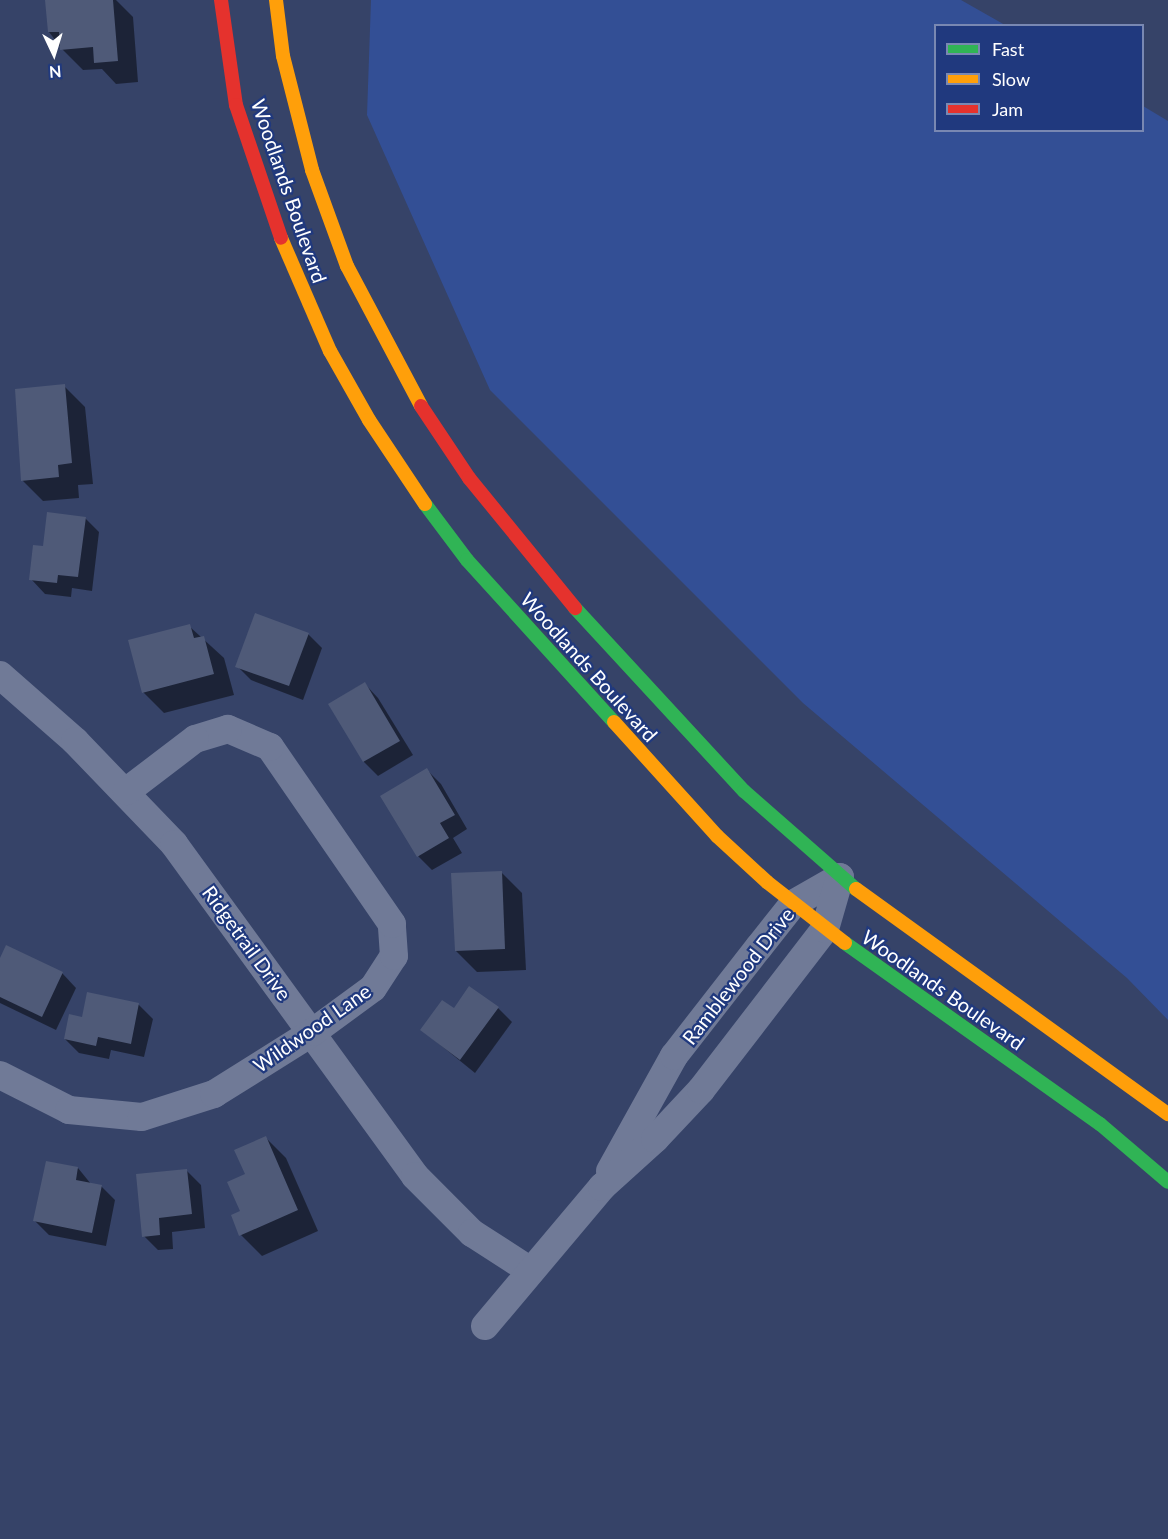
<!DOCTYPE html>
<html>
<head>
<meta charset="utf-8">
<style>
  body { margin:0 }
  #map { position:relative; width:1168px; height:1539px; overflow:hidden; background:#364368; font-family:Lato,sans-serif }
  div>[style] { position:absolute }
  .green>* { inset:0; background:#334f95 }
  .shadow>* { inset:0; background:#0007 }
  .building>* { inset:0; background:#4f5a78 }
  .street>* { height:28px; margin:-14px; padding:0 14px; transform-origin:14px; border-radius:14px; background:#707a97 }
  .fast>* { height:14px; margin:-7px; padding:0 7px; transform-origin:7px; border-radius:7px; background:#30b455 }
  .slow>* { height:14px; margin:-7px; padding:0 7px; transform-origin:7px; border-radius:7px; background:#ff9f0a }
  .jam>* { height:14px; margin:-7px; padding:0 7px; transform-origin:7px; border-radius:7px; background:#e5322d }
  span { translate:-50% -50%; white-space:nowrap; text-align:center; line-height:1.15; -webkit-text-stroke:4.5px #20397e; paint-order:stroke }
  .street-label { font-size:20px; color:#fff }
  .legend { position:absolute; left:934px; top:24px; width:210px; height:108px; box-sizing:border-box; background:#20397e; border:2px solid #7988b2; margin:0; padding:8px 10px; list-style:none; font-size:18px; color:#fff }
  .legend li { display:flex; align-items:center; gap:12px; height:30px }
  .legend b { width:30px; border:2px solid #7988b2 }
  .north { position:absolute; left:24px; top:24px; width:60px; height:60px; -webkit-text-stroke:4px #20397e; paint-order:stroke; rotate:176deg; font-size:16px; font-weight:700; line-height:24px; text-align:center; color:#fff }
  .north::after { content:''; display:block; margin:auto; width:21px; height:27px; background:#fff; clip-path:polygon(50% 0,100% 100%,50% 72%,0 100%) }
</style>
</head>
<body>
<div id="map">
  <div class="green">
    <div style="clip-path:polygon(371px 0,961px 0,1005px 25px,936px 26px,936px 130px,1142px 130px,1143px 106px,1168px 121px,1168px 1020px,1127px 978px,803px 703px,490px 390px,367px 115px)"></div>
  </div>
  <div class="shadow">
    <div style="clip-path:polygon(58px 0,116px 0,133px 17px,138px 82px,116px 84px,102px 69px,83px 70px,62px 49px,49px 32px)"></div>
    <div style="clip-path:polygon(64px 386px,85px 407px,93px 484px,78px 485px,79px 498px,43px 501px,22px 480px)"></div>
    <div style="clip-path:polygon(85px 518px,99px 532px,92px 591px,72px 588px,71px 597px,45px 594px,31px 579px,44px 548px)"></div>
    <div style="clip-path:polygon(189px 626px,224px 658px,234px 695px,164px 713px,143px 692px)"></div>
    <div style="clip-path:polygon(308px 634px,322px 648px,303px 700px,251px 680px,237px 666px)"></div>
    <div style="clip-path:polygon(364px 683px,378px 698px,413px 755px,378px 776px,364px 762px,330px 704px)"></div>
    <div style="clip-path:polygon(427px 770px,441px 784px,467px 829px,453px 838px,462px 853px,432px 870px,418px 856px,382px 797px)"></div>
    <div style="clip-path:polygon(501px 872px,522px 893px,526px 970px,477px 972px,456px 951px)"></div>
    <div style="clip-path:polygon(7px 947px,62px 973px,76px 988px,56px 1030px,0 1003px,0 961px)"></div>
    <div style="clip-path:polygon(89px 994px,139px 1005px,153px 1019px,144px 1057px,111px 1050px,109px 1059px,79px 1053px,65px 1039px,83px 1018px)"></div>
    <div style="clip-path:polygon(498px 1008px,512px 1022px,475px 1073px,422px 1030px,454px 1010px)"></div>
    <div style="clip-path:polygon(265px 1137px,286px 1158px,318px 1231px,262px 1256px,241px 1235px,246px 1175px)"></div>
    <div style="clip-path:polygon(78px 1168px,91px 1184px,101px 1186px,115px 1200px,106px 1246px,49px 1235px,35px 1221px)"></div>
    <div style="clip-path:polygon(187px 1171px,201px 1185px,205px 1228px,172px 1232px,173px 1249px,158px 1250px,144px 1236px)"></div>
  </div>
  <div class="building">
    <div style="clip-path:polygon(45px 0,113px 0,118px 61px,94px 63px,93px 47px,60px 50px,59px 32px,48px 32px)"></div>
    <div style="clip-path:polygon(65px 384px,72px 463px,58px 465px,59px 477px,21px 481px,15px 389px)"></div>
    <div style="clip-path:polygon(47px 512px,86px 517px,78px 577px,58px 575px,57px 583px,29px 580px,33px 545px,43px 546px)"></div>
    <div style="clip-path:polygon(255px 613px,309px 633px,289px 686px,235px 667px)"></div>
    <div style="clip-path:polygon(190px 624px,194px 638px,204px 636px,214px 674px,142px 693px,128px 640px)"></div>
    <div style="clip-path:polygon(365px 682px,400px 741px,363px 762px,328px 704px)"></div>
    <div style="clip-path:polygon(427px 768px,455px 815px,440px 823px,449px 838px,417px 857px,380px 796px)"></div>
    <div style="clip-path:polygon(502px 871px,505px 949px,455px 951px,451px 873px)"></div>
    <div style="clip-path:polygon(6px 945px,63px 972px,42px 1017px,0 997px,0 958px)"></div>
    <div style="clip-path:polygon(469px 986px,499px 1007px,460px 1060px,420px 1030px,442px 1000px,454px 1008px)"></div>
    <div style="clip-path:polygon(87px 992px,139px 1003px,131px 1044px,98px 1037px,96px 1046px,64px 1039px,69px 1014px,82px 1017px)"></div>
    <div style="clip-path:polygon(266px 1136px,298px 1210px,239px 1236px,231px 1215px,240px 1211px,227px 1182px,245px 1174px,234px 1150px)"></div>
    <div style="clip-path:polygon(46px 1161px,78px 1167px,76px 1180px,102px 1185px,92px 1233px,33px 1221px)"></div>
    <div style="clip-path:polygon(187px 1169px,192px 1214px,159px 1218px,160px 1235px,142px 1237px,136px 1174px)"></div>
  </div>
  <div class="street">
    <div style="left:0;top:675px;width:100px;rotate:41.3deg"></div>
    <div style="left:75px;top:741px;width:143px;rotate:46.1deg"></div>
    <div style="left:174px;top:844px;width:410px;rotate:54deg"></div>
    <div style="left:415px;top:1176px;width:81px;rotate:45deg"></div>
    <div style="left:472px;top:1233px;width:70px;rotate:32.8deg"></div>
    <div style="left:0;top:1075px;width:77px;rotate:26.9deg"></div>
    <div style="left:69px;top:1110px;width:73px;rotate:5.5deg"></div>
    <div style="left:142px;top:1117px;width:76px;rotate:-17.7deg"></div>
    <div style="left:214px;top:1094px;width:117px;rotate:-32.1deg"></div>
    <div style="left:313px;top:1032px;width:74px;rotate:-36.3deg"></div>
    <div style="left:373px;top:988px;width:38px;rotate:-57deg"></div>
    <div style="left:394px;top:956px;width:32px;rotate:-94deg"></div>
    <div style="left:392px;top:924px;width:215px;rotate:-124.6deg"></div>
    <div style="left:270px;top:747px;width:46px;rotate:-156.8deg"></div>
    <div style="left:228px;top:729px;width:34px;rotate:163deg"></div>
    <div style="left:195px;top:739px;width:86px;rotate:142.6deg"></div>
    <div style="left:610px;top:1171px;width:132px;rotate:-60.9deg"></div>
    <div style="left:674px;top:1056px;width:138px;rotate:-52.1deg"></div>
    <div style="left:759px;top:947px;width:55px;rotate:-51.7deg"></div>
    <div style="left:793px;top:904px;width:54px;rotate:-29.9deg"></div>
    <div style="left:485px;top:1326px;width:182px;rotate:-49.9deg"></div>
    <div style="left:602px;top:1187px;width:72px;rotate:-42.2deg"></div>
    <div style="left:655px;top:1139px;width:67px;rotate:-46.8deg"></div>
    <div style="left:701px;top:1090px;width:203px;rotate:-52.4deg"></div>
    <div style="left:825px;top:929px;width:54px;rotate:-73.9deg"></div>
  </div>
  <div class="fast">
    <div style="left:425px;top:504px;width:70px;rotate:53.1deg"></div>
    <div style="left:467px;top:560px;width:219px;rotate:47.8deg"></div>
    <div style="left:575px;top:608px;width:249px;rotate:47.3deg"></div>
    <div style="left:744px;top:791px;width:149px;rotate:41.2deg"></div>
    <div style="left:845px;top:943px;width:313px;rotate:35.4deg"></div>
    <div style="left:1100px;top:1124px;width:89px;rotate:40.5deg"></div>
  </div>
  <div class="slow">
    <div style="left:276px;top:0;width:56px;rotate:82.9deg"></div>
    <div style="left:283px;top:56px;width:118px;rotate:75.7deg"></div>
    <div style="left:312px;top:170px;width:102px;rotate:70deg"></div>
    <div style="left:347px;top:266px;width:158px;rotate:62.1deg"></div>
    <div style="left:281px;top:238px;width:123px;rotate:66.6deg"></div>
    <div style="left:330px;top:351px;width:79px;rotate:60.5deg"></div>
    <div style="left:369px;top:420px;width:101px;rotate:56.3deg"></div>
    <div style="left:614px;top:722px;width:154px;rotate:47.9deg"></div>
    <div style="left:717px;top:836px;width:68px;rotate:42.6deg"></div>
    <div style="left:767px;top:882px;width:99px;rotate:38deg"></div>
    <div style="left:856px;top:889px;width:385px;rotate:35.8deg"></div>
  </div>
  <div class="jam">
    <div style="left:221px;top:0;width:106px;rotate:81.9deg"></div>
    <div style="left:236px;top:105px;width:140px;rotate:71.3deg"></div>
    <div style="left:421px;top:406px;width:87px;rotate:56.3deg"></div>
    <div style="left:469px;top:478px;width:168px;rotate:50.8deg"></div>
  </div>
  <div class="street-label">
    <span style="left:289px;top:191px;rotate:71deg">Woodlands Boulevard</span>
    <span style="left:589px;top:667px;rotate:48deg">Woodlands Boulevard</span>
    <span style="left:247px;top:943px;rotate:54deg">Ridgetrail Drive</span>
    <span style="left:738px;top:976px;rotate:-52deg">Ramblewood Drive</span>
    <span style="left:943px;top:990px;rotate:35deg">Woodlands Boulevard</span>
    <span style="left:312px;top:1028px;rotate:-35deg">Wildwood Lane</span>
  </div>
  <ul class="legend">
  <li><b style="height:8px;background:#30b455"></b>Fast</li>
  <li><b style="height:8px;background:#ff9f0a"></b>Slow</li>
  <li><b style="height:8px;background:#e5322d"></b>Jam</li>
  </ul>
  <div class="north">N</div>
</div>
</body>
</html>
